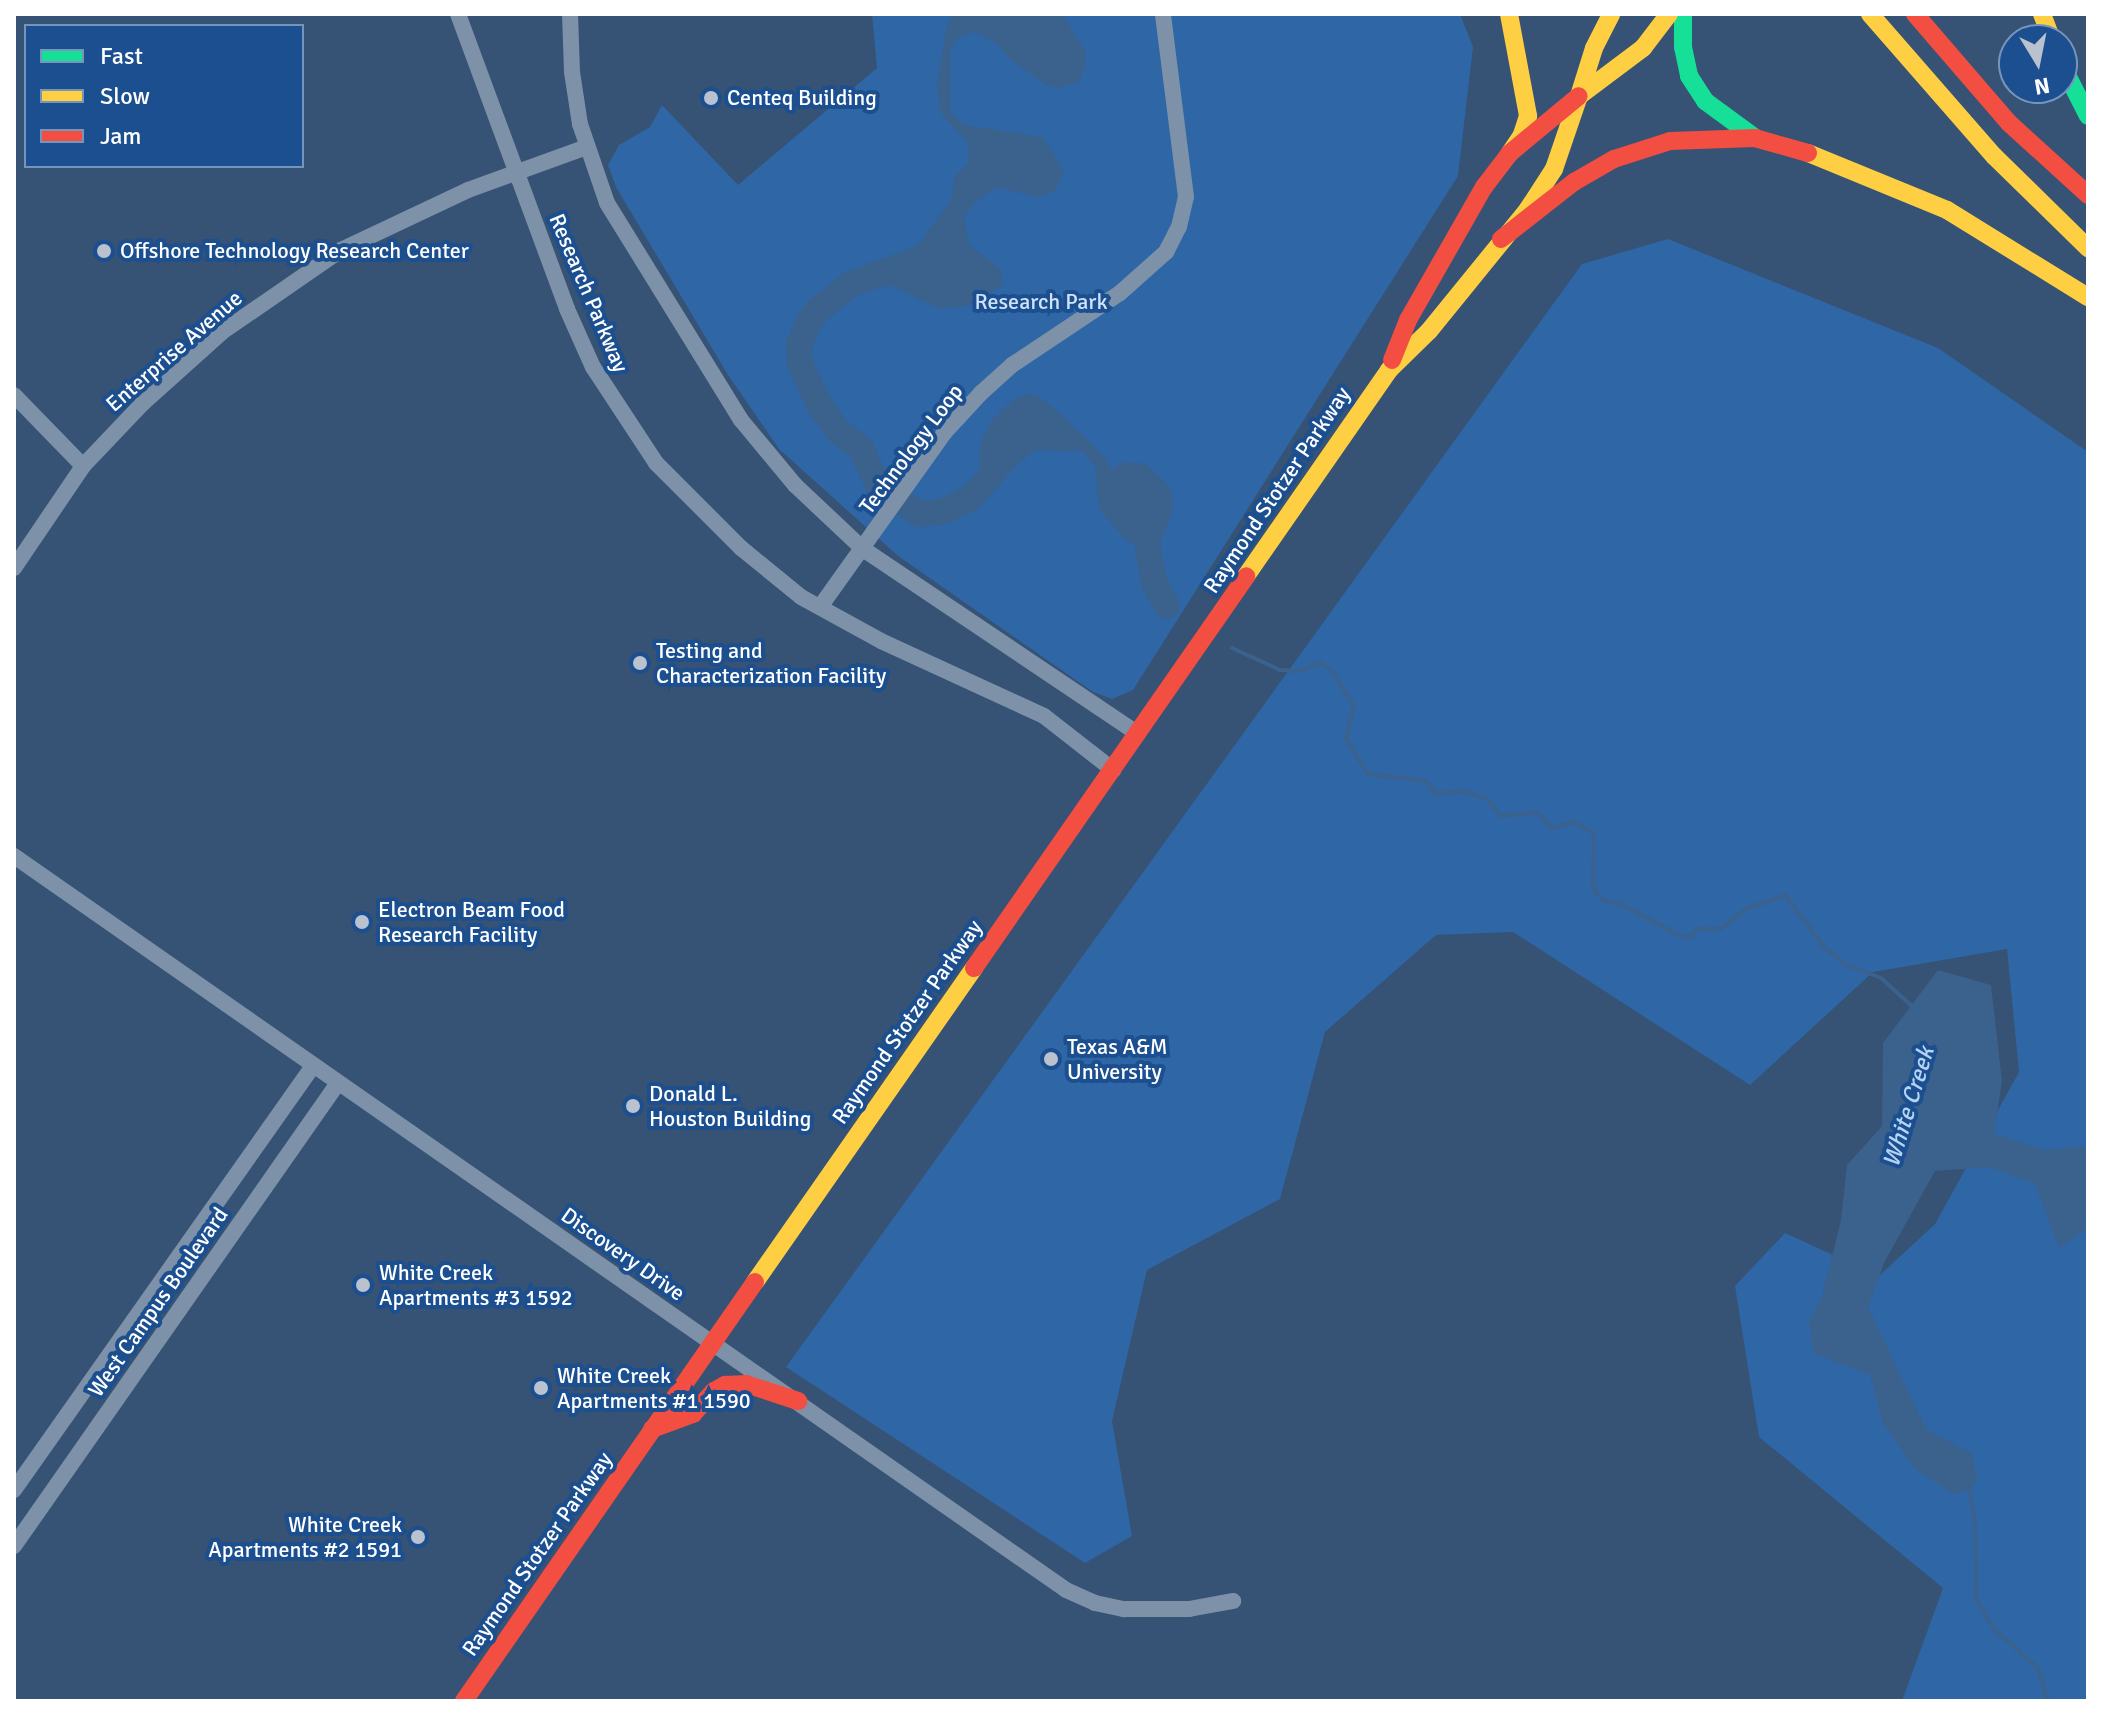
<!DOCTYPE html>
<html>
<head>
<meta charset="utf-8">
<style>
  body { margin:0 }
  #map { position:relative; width:2102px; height:1715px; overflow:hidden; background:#365274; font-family:Signika,sans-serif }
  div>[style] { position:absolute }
  .green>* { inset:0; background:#2f66a5 }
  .water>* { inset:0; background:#3b618d }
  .stream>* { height:4px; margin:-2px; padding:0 2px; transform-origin:2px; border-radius:2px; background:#3b618d }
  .river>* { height:26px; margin:-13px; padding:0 13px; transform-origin:13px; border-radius:13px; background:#3b618d }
  .street>* { height:16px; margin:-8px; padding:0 8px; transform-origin:8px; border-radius:8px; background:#7d92a8 }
  .fast>* { height:18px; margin:-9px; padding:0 9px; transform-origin:9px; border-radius:9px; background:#16e098 }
  .slow>* { height:18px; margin:-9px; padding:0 9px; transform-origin:9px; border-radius:9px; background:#ffcf43 }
  .jam>* { height:18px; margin:-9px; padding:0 9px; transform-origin:9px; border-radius:9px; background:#f24e42 }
  .dots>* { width:22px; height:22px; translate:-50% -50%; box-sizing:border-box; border:4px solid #1b4f8f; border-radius:50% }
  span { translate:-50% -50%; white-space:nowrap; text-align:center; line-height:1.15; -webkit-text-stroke:8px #1b4f8f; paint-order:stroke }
  .poi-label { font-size:22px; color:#fff }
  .left { translate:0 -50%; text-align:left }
  .right { translate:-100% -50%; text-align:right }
  .street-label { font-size:22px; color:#fff }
  .park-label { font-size:22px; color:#cfe3fa }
  .water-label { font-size:24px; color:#b5d3f5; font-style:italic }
  .frame { position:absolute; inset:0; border:16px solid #fff; pointer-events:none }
  .legend { position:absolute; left:24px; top:24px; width:280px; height:144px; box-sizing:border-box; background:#1b4f8f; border:2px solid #7695bc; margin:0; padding:10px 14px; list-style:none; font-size:24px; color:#fff }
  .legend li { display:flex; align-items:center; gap:16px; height:40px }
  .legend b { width:40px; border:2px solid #7695bc }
  .north { position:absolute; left:1998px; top:24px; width:80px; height:80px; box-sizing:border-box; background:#1b4f8f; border:2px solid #7695bc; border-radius:50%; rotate:170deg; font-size:22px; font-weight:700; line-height:32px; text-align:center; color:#fff }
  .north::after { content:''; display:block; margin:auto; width:28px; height:36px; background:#b9c2ce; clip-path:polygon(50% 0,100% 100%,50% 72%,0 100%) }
</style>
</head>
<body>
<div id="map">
  <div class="green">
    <div style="clip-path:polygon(872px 14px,1460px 14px,1473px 47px,1458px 176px,1133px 690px,1112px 699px,1093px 692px,898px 556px,779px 449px,728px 375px,616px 187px,608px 165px,619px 145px,650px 127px,662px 105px,738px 185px,877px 68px)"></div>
    <div style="clip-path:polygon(1668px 239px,1938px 348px,2088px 452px,2088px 1701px,1902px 1701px,1943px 1588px,1759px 1437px,1735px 1286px,1785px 1233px,1879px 1276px,1935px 1224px,2019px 1072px,2007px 949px,1873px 972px,1750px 1085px,1513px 932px,1436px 935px,1325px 1032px,1280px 1199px,1147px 1270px,1112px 1421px,1132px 1536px,1085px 1563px,786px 1367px,1582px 264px)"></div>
  </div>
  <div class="water">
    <div style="clip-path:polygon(955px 14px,1062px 14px,1086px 52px,1085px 66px,1079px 81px,1060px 88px,1046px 85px,1011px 60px,996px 43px,976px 32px,958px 37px,950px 51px,950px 112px,964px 125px,1043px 137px,1064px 172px,1054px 192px,1037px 197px,997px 187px,975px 202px,964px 216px,969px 244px,1001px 270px,1003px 284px,972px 305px,939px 309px,892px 286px,851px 284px,852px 276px,866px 264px,917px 246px,951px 201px,955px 176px,968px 163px,969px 144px,940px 112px,937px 82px,948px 21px)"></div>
    <div style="clip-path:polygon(1026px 394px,1038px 396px,1061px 414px,1104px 456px,1111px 469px,1126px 462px,1146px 464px,1170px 487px,1173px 509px,1159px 545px,1161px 575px,1154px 582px,1148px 575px,1140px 548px,1126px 540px,1099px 509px,1095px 466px,1082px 451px,1035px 450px,999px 480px,986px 476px,979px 461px,981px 440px,993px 419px,1013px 400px)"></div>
    <div style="clip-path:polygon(1938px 970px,1991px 985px,2002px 1081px,1994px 1134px,2045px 1150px,2088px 1146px,2088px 1228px,2059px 1248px,2035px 1184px,1990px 1167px,1935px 1171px,1884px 1263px,1868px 1307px,1926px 1429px,1972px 1454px,1977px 1480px,1969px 1490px,1954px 1494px,1915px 1469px,1882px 1421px,1870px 1375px,1814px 1353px,1809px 1320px,1822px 1297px,1841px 1220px,1847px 1165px,1882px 1126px,1883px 1043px)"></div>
  </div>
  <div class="stream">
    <div style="left:1232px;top:648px;width:53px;rotate:24.6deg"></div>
    <div style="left:1280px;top:670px;width:18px;rotate:3deg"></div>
    <div style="left:1298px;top:671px;width:23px;rotate:-20deg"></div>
    <div style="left:1320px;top:663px;width:11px;rotate:27deg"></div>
    <div style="left:1330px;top:668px;width:45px;rotate:57.7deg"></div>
    <div style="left:1354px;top:706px;width:34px;rotate:104deg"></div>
    <div style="left:1346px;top:739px;width:41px;rotate:57.8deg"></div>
    <div style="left:1368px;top:774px;width:58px;rotate:6.9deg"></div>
    <div style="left:1426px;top:781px;width:15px;rotate:58deg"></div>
    <div style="left:1434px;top:794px;width:29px;rotate:-6deg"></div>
    <div style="left:1463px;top:791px;width:25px;rotate:18deg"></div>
    <div style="left:1487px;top:799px;width:22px;rotate:51deg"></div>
    <div style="left:1501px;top:816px;width:37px;rotate:-6deg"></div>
    <div style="left:1538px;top:812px;width:21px;rotate:49deg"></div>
    <div style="left:1552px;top:828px;width:23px;rotate:-15deg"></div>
    <div style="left:1574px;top:822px;width:23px;rotate:29deg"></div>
    <div style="left:1594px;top:833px;width:56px;rotate:91deg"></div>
    <div style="left:1593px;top:889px;width:16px;rotate:45deg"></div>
    <div style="left:1604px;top:900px;width:17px;rotate:13deg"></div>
    <div style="left:1621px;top:904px;width:69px;rotate:28.4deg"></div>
    <div style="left:1682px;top:937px;width:10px;rotate:-6deg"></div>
    <div style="left:1692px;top:936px;width:9px;rotate:-54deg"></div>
    <div style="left:1697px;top:929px;width:25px;rotate:-2deg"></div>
    <div style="left:1722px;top:928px;width:31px;rotate:-38deg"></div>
    <div style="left:1746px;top:909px;width:41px;rotate:-19.7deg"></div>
    <div style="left:1785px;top:895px;width:66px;rotate:53deg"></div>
    <div style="left:1825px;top:948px;width:28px;rotate:38deg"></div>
    <div style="left:1847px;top:965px;width:36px;rotate:21deg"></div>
    <div style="left:1881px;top:978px;width:45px;rotate:42.3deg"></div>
    <div style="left:1969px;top:1487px;width:34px;rotate:80deg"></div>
    <div style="left:1975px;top:1520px;width:79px;rotate:89.3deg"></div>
    <div style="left:1976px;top:1599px;width:35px;rotate:59deg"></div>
    <div style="left:1994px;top:1629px;width:59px;rotate:41.6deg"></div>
    <div style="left:2038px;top:1668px;width:34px;rotate:73deg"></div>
  </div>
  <div class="river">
    <div style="left:884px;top:273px;width:35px;rotate:162deg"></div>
    <div style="left:851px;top:284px;width:39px;rotate:142deg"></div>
    <div style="left:820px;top:308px;width:19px;rotate:129deg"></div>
    <div style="left:808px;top:323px;width:24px;rotate:112deg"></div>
    <div style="left:799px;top:345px;width:19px;rotate:87deg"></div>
    <div style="left:800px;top:364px;width:47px;rotate:64.5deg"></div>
    <div style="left:820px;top:406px;width:31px;rotate:54deg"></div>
    <div style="left:838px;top:431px;width:29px;rotate:38deg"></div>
    <div style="left:861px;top:449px;width:42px;rotate:64.7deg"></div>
    <div style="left:879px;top:487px;width:49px;rotate:33.4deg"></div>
    <div style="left:920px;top:514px;width:24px;rotate:-7deg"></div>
    <div style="left:944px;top:511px;width:30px;rotate:-26deg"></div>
    <div style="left:971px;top:498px;width:65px;rotate:-49.4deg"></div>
    <div style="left:1148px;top:549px;width:34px;rotate:80deg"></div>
    <div style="left:1154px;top:582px;width:27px;rotate:62deg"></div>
  </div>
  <div class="street">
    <div style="left:458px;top:14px;width:314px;rotate:69.7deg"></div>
    <div style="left:567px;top:309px;width:64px;rotate:65.9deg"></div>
    <div style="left:593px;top:367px;width:115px;rotate:56.7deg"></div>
    <div style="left:656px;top:463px;width:120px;rotate:45deg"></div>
    <div style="left:741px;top:548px;width:77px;rotate:39.2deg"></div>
    <div style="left:801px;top:597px;width:91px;rotate:28.8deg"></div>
    <div style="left:881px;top:641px;width:179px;rotate:24.7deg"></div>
    <div style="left:1044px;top:716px;width:88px;rotate:38deg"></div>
    <div style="left:570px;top:14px;width:58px;rotate:88deg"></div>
    <div style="left:572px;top:72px;width:53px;rotate:81.3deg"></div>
    <div style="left:580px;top:124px;width:83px;rotate:71.1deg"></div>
    <div style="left:607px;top:203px;width:255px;rotate:58.3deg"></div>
    <div style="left:741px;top:420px;width:85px;rotate:50.3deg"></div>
    <div style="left:795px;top:485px;width:93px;rotate:43.3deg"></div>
    <div style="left:863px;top:549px;width:331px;rotate:33.9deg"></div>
    <div style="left:14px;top:395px;width:99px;rotate:45.8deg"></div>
    <div style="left:14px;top:568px;width:123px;rotate:-55.9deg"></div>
    <div style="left:83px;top:466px;width:87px;rotate:-46.4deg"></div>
    <div style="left:143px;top:403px;width:106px;rotate:-41.9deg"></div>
    <div style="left:222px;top:332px;width:145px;rotate:-34.6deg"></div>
    <div style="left:341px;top:250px;width:140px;rotate:-25.3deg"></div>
    <div style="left:468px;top:190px;width:127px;rotate:-19.9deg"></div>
    <div style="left:820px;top:607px;width:214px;rotate:-54.5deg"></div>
    <div style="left:944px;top:433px;width:54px;rotate:-47.2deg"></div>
    <div style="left:981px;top:393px;width:42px;rotate:-42.1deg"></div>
    <div style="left:1012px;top:365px;width:130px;rotate:-33.7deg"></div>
    <div style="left:1120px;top:293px;width:62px;rotate:-41.7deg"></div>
    <div style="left:1166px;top:252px;width:28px;rotate:-63deg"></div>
    <div style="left:1179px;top:227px;width:31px;rotate:-77deg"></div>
    <div style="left:1186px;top:197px;width:184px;rotate:-97.2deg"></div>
    <div style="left:14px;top:856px;width:1283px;rotate:34.9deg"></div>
    <div style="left:1066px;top:1590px;width:32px;rotate:24deg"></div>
    <div style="left:1095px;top:1603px;width:30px;rotate:12deg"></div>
    <div style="left:1124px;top:1609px;width:65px"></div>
    <div style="left:1189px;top:1609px;width:45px;rotate:-10.3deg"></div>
    <div style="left:14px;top:1490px;width:519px;rotate:-54.81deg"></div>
    <div style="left:14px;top:1546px;width:565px;rotate:-55.02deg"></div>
  </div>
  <div class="fast">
    <div style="left:1683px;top:14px;width:33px;rotate:90deg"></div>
    <div style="left:1683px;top:47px;width:30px;rotate:78deg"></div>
    <div style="left:1689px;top:76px;width:30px;rotate:57deg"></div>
    <div style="left:1705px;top:101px;width:61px;rotate:36.3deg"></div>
    <div style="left:2062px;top:65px;width:57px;rotate:63deg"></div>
  </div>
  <div class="slow">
    <div style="left:1509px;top:14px;width:104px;rotate:79.4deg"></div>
    <div style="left:1528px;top:116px;width:20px;rotate:108deg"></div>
    <div style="left:1522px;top:135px;width:22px;rotate:124deg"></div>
    <div style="left:1870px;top:14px;width:189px;rotate:48.9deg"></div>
    <div style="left:1994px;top:156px;width:132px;rotate:44.4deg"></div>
    <div style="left:2042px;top:14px;width:28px;rotate:69deg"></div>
    <div style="left:1579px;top:96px;width:80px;rotate:-36.9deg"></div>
    <div style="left:1643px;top:48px;width:43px;rotate:-52.6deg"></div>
    <div style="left:1579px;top:96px;width:50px;rotate:-72.6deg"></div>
    <div style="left:1594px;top:48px;width:38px;rotate:-63deg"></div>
    <div style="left:1808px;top:153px;width:150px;rotate:22.3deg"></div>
    <div style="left:1947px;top:210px;width:166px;rotate:31.7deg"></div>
    <div style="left:1246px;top:576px;width:251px;rotate:-55.2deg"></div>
    <div style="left:1389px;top:370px;width:56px;rotate:-44.3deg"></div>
    <div style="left:1429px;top:331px;width:157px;rotate:-50.9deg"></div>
    <div style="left:1528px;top:209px;width:48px;rotate:-57deg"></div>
    <div style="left:1554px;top:169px;width:77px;rotate:-71.1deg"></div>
    <div style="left:755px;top:1282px;width:383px;rotate:-55.1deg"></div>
  </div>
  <div class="jam">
    <div style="left:1915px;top:14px;width:144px;rotate:49.2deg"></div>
    <div style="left:2009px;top:123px;width:107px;rotate:42.3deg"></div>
    <div style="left:1501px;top:239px;width:93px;rotate:-38deg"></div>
    <div style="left:1574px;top:182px;width:46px;rotate:-29.9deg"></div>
    <div style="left:1614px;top:159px;width:59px;rotate:-17.8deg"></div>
    <div style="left:1670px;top:141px;width:85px;rotate:-2deg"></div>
    <div style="left:1755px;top:138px;width:55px;rotate:15.8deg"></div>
    <div style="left:1392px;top:360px;width:43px;rotate:-68.2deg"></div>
    <div style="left:1408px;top:320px;width:153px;rotate:-60.3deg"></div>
    <div style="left:1484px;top:187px;width:43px;rotate:-52.6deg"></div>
    <div style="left:1510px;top:153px;width:89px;rotate:-39.6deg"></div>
    <div style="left:974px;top:968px;width:477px;rotate:-55.2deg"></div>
    <div style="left:652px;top:1429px;width:44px;rotate:-20.1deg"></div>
    <div style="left:693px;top:1414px;width:31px;rotate:-48deg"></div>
    <div style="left:714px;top:1391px;width:13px;rotate:-29deg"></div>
    <div style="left:725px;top:1385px;width:21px;rotate:-3deg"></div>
    <div style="left:746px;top:1384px;width:55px;rotate:18.1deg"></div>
    <div style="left:464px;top:1701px;width:510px;rotate:-55.22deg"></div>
  </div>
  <div class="dots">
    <div style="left:711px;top:98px;background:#b9c2ce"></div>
    <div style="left:104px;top:251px;background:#b9c2ce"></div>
    <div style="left:640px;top:663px;background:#b9c2ce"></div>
    <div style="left:362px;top:922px;background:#b9c2ce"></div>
    <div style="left:1051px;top:1059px;background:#b9c2ce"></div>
    <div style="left:633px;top:1106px;background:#b9c2ce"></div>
    <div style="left:363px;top:1285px;background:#b9c2ce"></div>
    <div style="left:541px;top:1388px;background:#b9c2ce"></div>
    <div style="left:418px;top:1537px;background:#b9c2ce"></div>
  </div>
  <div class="poi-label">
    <span class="left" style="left:727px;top:98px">Centeq Building</span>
    <span class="left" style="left:120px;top:251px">Offshore Technology Research Center</span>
    <span class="left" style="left:656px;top:663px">Testing and<br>Characterization Facility</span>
    <span class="left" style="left:378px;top:922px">Electron Beam Food<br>Research Facility</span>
    <span class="left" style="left:1067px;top:1059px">Texas A&amp;M<br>University</span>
    <span class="left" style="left:649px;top:1106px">Donald L.<br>Houston Building</span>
    <span class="left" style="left:379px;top:1285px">White Creek<br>Apartments #3 1592</span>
    <span class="left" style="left:557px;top:1388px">White Creek<br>Apartments #1 1590</span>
    <span class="right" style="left:402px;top:1537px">White Creek<br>Apartments #2 1591</span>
  </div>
  <div class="street-label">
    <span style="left:589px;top:293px;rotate:67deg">Research Parkway</span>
    <span style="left:174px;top:351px;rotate:-41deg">Enterprise Avenue</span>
    <span style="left:911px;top:449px;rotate:-53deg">Technology Loop</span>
    <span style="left:1277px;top:490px;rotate:-56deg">Raymond Stotzer Parkway</span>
    <span style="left:907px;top:1022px;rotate:-55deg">Raymond Stotzer Parkway</span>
    <span style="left:623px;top:1254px;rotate:35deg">Discovery Drive</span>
    <span style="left:158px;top:1302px;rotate:-55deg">West Campus Boulevard</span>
    <span style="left:537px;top:1554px;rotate:-55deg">Raymond Stotzer Parkway</span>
  </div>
  <div class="park-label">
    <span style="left:1041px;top:302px">Research Park</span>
  </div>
  <div class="water-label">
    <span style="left:1909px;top:1107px;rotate:-73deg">White Creek</span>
  </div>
  <div class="frame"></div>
  <ul class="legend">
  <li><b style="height:10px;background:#16e098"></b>Fast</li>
  <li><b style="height:10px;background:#ffcf43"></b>Slow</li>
  <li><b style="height:10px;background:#f24e42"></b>Jam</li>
  </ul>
  <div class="north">N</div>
</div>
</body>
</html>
